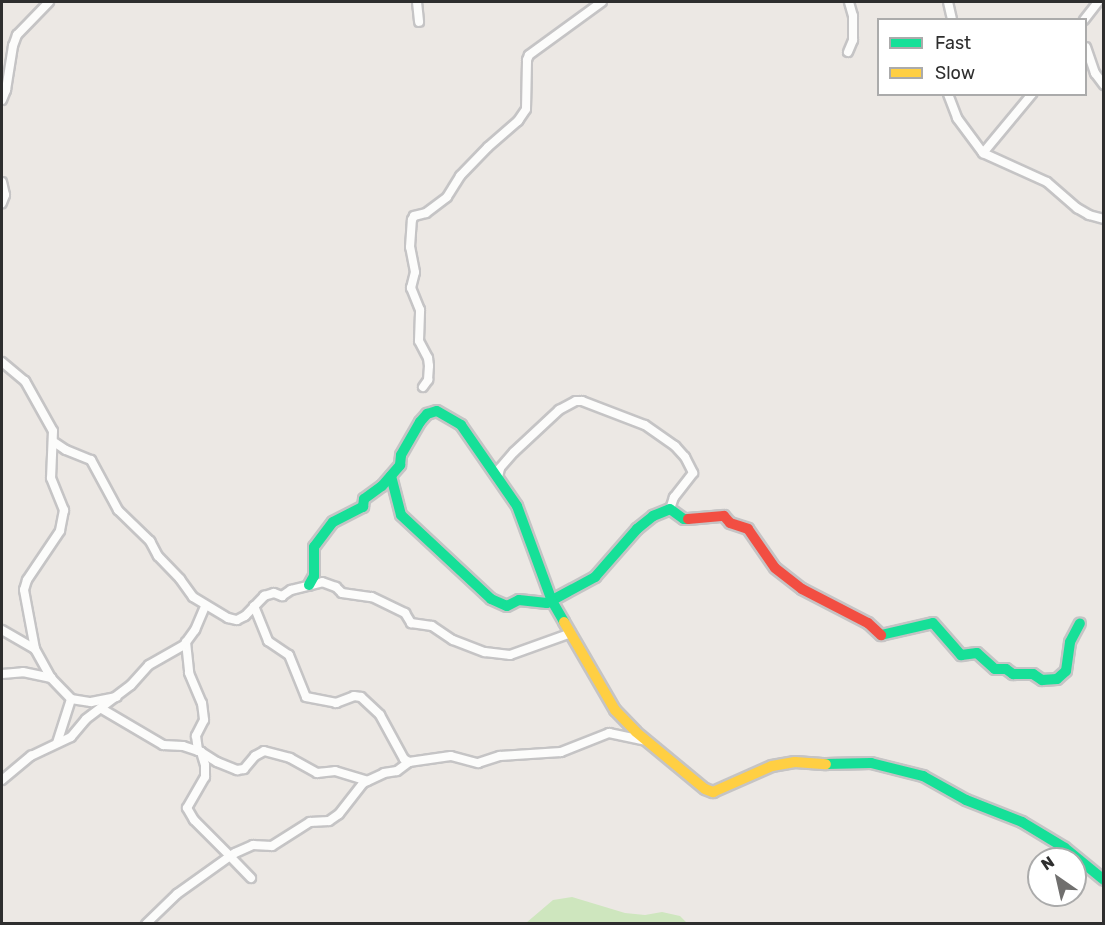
<!DOCTYPE html>
<html>
<head>
<meta charset="utf-8">
<style>
  body { margin:0 }
  #map { position:relative; width:1105px; height:925px; overflow:hidden; background:#ece8e4; font-family:Rubik,sans-serif }
  div>[style] { position:absolute }
  .green>* { inset:0; background:#cee6be }
  .roads { filter:drop-shadow(2px 0 #c5c4c5) drop-shadow(-2px 0 #c5c4c5) drop-shadow(0 2px #c5c4c5) drop-shadow(0 -2px #c5c4c5) }
  .street>* { height:8px; margin:-4px; padding:0 4px; transform-origin:4px; border-radius:4px; background:#fcfcfb }
  .fast>* { height:10px; margin:-5px; padding:0 5px; transform-origin:5px; border-radius:5px; background:#16e098 }
  .slow>* { height:10px; margin:-5px; padding:0 5px; transform-origin:5px; border-radius:5px; background:#ffcf43 }
  .jam>* { height:10px; margin:-5px; padding:0 5px; transform-origin:5px; border-radius:5px; background:#f24e42 }
  span { translate:-50% -50%; white-space:nowrap; text-align:center; line-height:1.15; -webkit-text-stroke:4.5px #fff; paint-order:stroke }
  .frame { position:absolute; inset:0; border:3px solid #2e2e2e; pointer-events:none }
  .legend { position:absolute; left:877px; top:18px; width:210px; height:78px; box-sizing:border-box; background:#fff; border:2px solid #ababab; margin:0; padding:8px 10px; list-style:none; font-size:18px; color:#2e2e2e }
  .legend li { display:flex; align-items:center; gap:12px; height:30px }
  .legend b { width:30px; border:2px solid #ababab }
  .north { position:absolute; left:1027px; top:847px; width:60px; height:60px; box-sizing:border-box; background:#fff; border:2px solid #ababab; border-radius:50%; rotate:326deg; font-size:16px; font-weight:700; line-height:24px; text-align:center; color:#2e2e2e }
  .north::after { content:''; display:block; margin:auto; width:21px; height:27px; background:#706f6e; clip-path:polygon(50% 0,100% 100%,50% 72%,0 100%) }
</style>
</head>
<body>
<div id="map">
  <div class="green">
    <div style="clip-path:polygon(572px 897px,625px 913px,645px 915px,662px 912px,680px 916px,687px 923px,526px 923px,553px 900px)"></div>
  </div>
  <div class="roads">
    <div class="street">
      <div style="left:417px;top:2px;width:20px;rotate:84deg"></div>
      <div style="left:948px;top:2px;width:18px;rotate:77deg"></div>
      <div style="left:1084px;top:20px;width:23px;rotate:-52deg"></div>
      <div style="left:1086px;top:47px;width:28px;rotate:71deg"></div>
      <div style="left:1095px;top:73px;width:15px;rotate:53deg"></div>
      <div style="left:848px;top:52px;width:13px;rotate:-67deg"></div>
      <div style="left:853px;top:40px;width:24px;rotate:-90deg"></div>
      <div style="left:853px;top:16px;width:15px;rotate:-106deg"></div>
      <div style="left:948px;top:94px;width:26px;rotate:69deg"></div>
      <div style="left:957px;top:118px;width:44px;rotate:53.4deg"></div>
      <div style="left:983px;top:153px;width:70px;rotate:24.4deg"></div>
      <div style="left:1047px;top:182px;width:40px;rotate:41deg"></div>
      <div style="left:1077px;top:208px;width:14px;rotate:30deg"></div>
      <div style="left:1089px;top:215px;width:16px;rotate:15deg"></div>
      <div style="left:2px;top:100px;width:11px;rotate:-68deg"></div>
      <div style="left:6px;top:90px;width:45px;rotate:-81deg"></div>
      <div style="left:13px;top:46px;width:12px;rotate:-70deg"></div>
      <div style="left:17px;top:35px;width:46px;rotate:-45.9deg"></div>
      <div style="left:983px;top:153px;width:77px;rotate:-50.3deg"></div>
      <div style="left:2px;top:182px;width:13px;rotate:77deg"></div>
      <div style="left:5px;top:195px;width:9px;rotate:111deg"></div>
      <div style="left:2px;top:362px;width:30px;rotate:40deg"></div>
      <div style="left:25px;top:381px;width:57px;rotate:60.8deg"></div>
      <div style="left:53px;top:431px;width:47px;rotate:92.4deg"></div>
      <div style="left:51px;top:478px;width:35px;rotate:68deg"></div>
      <div style="left:64px;top:510px;width:21px;rotate:101deg"></div>
      <div style="left:60px;top:531px;width:59px;rotate:124deg"></div>
      <div style="left:27px;top:580px;width:10px;rotate:107deg"></div>
      <div style="left:24px;top:590px;width:60px;rotate:79.4deg"></div>
      <div style="left:35px;top:649px;width:33px;rotate:61deg"></div>
      <div style="left:51px;top:678px;width:29px;rotate:46deg"></div>
      <div style="left:71px;top:699px;width:20px;rotate:9deg"></div>
      <div style="left:91px;top:702px;width:26px;rotate:-11deg"></div>
      <div style="left:423px;top:387px;width:9px;rotate:-54deg"></div>
      <div style="left:428px;top:380px;width:14px;rotate:-86deg"></div>
      <div style="left:429px;top:366px;width:8px;rotate:-97deg"></div>
      <div style="left:428px;top:358px;width:19px;rotate:-118deg"></div>
      <div style="left:419px;top:341px;width:31px;rotate:-88deg"></div>
      <div style="left:420px;top:310px;width:24px;rotate:-112deg"></div>
      <div style="left:411px;top:288px;width:16px;rotate:-76deg"></div>
      <div style="left:415px;top:272px;width:25px;rotate:-101deg"></div>
      <div style="left:410px;top:247px;width:27px;rotate:-86deg"></div>
      <div style="left:412px;top:220px;width:4px;rotate:-63deg"></div>
      <div style="left:414px;top:216px;width:12px;rotate:-14deg"></div>
      <div style="left:426px;top:213px;width:26px;rotate:-37deg"></div>
      <div style="left:447px;top:197px;width:25px;rotate:-58deg"></div>
      <div style="left:460px;top:176px;width:40px;rotate:-46deg"></div>
      <div style="left:488px;top:147px;width:40px;rotate:-41deg"></div>
      <div style="left:518px;top:121px;width:14px;rotate:-56deg"></div>
      <div style="left:526px;top:109px;width:49px;rotate:-88.8deg"></div>
      <div style="left:527px;top:60px;width:5px;rotate:-68deg"></div>
      <div style="left:529px;top:55px;width:90px;rotate:-36deg"></div>
      <div style="left:54px;top:442px;width:14px;rotate:34deg"></div>
      <div style="left:66px;top:450px;width:27px;rotate:22deg"></div>
      <div style="left:91px;top:460px;width:57px;rotate:61.6deg"></div>
      <div style="left:118px;top:510px;width:45px;rotate:44.1deg"></div>
      <div style="left:150px;top:541px;width:17px;rotate:62deg"></div>
      <div style="left:158px;top:556px;width:32px;rotate:46deg"></div>
      <div style="left:180px;top:579px;width:22px;rotate:54deg"></div>
      <div style="left:193px;top:597px;width:41px;rotate:31deg"></div>
      <div style="left:228px;top:618px;width:9px;rotate:13deg"></div>
      <div style="left:237px;top:620px;width:9px;rotate:-27deg"></div>
      <div style="left:245px;top:616px;width:28px;rotate:-46deg"></div>
      <div style="left:264px;top:596px;width:10px;rotate:-17deg"></div>
      <div style="left:274px;top:593px;width:9px;rotate:21deg"></div>
      <div style="left:282px;top:596px;width:11px;rotate:-34deg"></div>
      <div style="left:291px;top:590px;width:32px;rotate:-14deg"></div>
      <div style="left:322px;top:582px;width:15px;rotate:20deg"></div>
      <div style="left:336px;top:587px;width:8px;rotate:45deg"></div>
      <div style="left:342px;top:593px;width:30px;rotate:8deg"></div>
      <div style="left:372px;top:597px;width:37px;rotate:26deg"></div>
      <div style="left:405px;top:613px;width:12px;rotate:59deg"></div>
      <div style="left:411px;top:623px;width:21px;rotate:8deg"></div>
      <div style="left:432px;top:626px;width:25px;rotate:34deg"></div>
      <div style="left:453px;top:640px;width:34px;rotate:21deg"></div>
      <div style="left:485px;top:652px;width:25px;rotate:7deg"></div>
      <div style="left:510px;top:655px;width:65px;rotate:-19.8deg"></div>
      <div style="left:498px;top:477px;width:9px;rotate:-77deg"></div>
      <div style="left:500px;top:468px;width:21px;rotate:-49deg"></div>
      <div style="left:514px;top:452px;width:62px;rotate:-43deg"></div>
      <div style="left:559px;top:410px;width:19px;rotate:-28deg"></div>
      <div style="left:576px;top:401px;width:6px"></div>
      <div style="left:582px;top:401px;width:67px;rotate:20.9deg"></div>
      <div style="left:645px;top:425px;width:37px;rotate:35deg"></div>
      <div style="left:675px;top:446px;width:15px;rotate:48deg"></div>
      <div style="left:685px;top:457px;width:18px;rotate:63deg"></div>
      <div style="left:693px;top:473px;width:31px;rotate:128deg"></div>
      <div style="left:674px;top:497px;width:13px;rotate:108deg"></div>
      <div style="left:254px;top:606px;width:38px;rotate:68deg"></div>
      <div style="left:268px;top:641px;width:25px;rotate:34deg"></div>
      <div style="left:289px;top:655px;width:45px;rotate:68deg"></div>
      <div style="left:306px;top:697px;width:31px;rotate:11deg"></div>
      <div style="left:336px;top:703px;width:19px;rotate:-21deg"></div>
      <div style="left:354px;top:696px;width:7px;rotate:8deg"></div>
      <div style="left:361px;top:697px;width:26px;rotate:43deg"></div>
      <div style="left:380px;top:715px;width:50px;rotate:61.4deg"></div>
      <div style="left:404px;top:759px;width:6px;rotate:31deg"></div>
      <div style="left:409px;top:762px;width:42px;rotate:-8.1deg"></div>
      <div style="left:451px;top:756px;width:28px;rotate:15deg"></div>
      <div style="left:478px;top:763px;width:23px;rotate:-18deg"></div>
      <div style="left:500px;top:756px;width:61px;rotate:-3.8deg"></div>
      <div style="left:561px;top:752px;width:52px;rotate:-21.6deg"></div>
      <div style="left:609px;top:733px;width:35px;rotate:12deg"></div>
      <div style="left:2px;top:630px;width:38px;rotate:30deg"></div>
      <div style="left:186px;top:642px;width:31px;rotate:84deg"></div>
      <div style="left:189px;top:673px;width:33px;rotate:67deg"></div>
      <div style="left:202px;top:703px;width:17px;rotate:83deg"></div>
      <div style="left:204px;top:720px;width:18px;rotate:117deg"></div>
      <div style="left:196px;top:736px;width:15px;rotate:82deg"></div>
      <div style="left:2px;top:674px;width:21px;rotate:-5deg"></div>
      <div style="left:23px;top:672px;width:29px;rotate:12deg"></div>
      <div style="left:102px;top:709px;width:71px;rotate:30.5deg"></div>
      <div style="left:163px;top:745px;width:20px;rotate:3deg"></div>
      <div style="left:183px;top:746px;width:19px;rotate:18deg"></div>
      <div style="left:201px;top:752px;width:19px;rotate:32deg"></div>
      <div style="left:217px;top:762px;width:22px;rotate:22deg"></div>
      <div style="left:237px;top:770px;width:7px;rotate:-8deg"></div>
      <div style="left:244px;top:769px;width:17px;rotate:-50deg"></div>
      <div style="left:255px;top:756px;width:10px;rotate:-29deg"></div>
      <div style="left:264px;top:751px;width:27px;rotate:15deg"></div>
      <div style="left:290px;top:758px;width:31px;rotate:29deg"></div>
      <div style="left:317px;top:773px;width:18px;rotate:-6deg"></div>
      <div style="left:335px;top:771px;width:34px;rotate:17deg"></div>
      <div style="left:57px;top:743px;width:46px;rotate:-72.3deg"></div>
      <div style="left:2px;top:780px;width:38px;rotate:-40deg"></div>
      <div style="left:31px;top:756px;width:44px;rotate:-25.4deg"></div>
      <div style="left:71px;top:737px;width:23px;rotate:-50deg"></div>
      <div style="left:86px;top:719px;width:56px;rotate:-37.1deg"></div>
      <div style="left:131px;top:685px;width:27px;rotate:-48deg"></div>
      <div style="left:149px;top:665px;width:40px;rotate:-29.7deg"></div>
      <div style="left:184px;top:645px;width:19px;rotate:-54deg"></div>
      <div style="left:195px;top:630px;width:25px;rotate:-67deg"></div>
      <div style="left:251px;top:878px;width:30px;rotate:-134deg"></div>
      <div style="left:230px;top:856px;width:6px;rotate:-31deg"></div>
      <div style="left:235px;top:853px;width:20px;rotate:-24deg"></div>
      <div style="left:253px;top:845px;width:19px;rotate:3deg"></div>
      <div style="left:272px;top:846px;width:45px;rotate:-32.3deg"></div>
      <div style="left:310px;top:822px;width:19px;rotate:-3deg"></div>
      <div style="left:329px;top:821px;width:12px;rotate:-35deg"></div>
      <div style="left:339px;top:814px;width:39px;rotate:-52deg"></div>
      <div style="left:363px;top:783px;width:23px;rotate:-25deg"></div>
      <div style="left:384px;top:773px;width:13px;rotate:-9deg"></div>
      <div style="left:397px;top:771px;width:15px;rotate:-37deg"></div>
      <div style="left:146px;top:924px;width:43px;rotate:-44.1deg"></div>
      <div style="left:177px;top:894px;width:65px;rotate:-35.6deg"></div>
      <div style="left:230px;top:856px;width:51px;rotate:-135deg"></div>
      <div style="left:194px;top:820px;width:14px;rotate:-120deg"></div>
      <div style="left:187px;top:808px;width:36px;rotate:-60deg"></div>
      <div style="left:205px;top:777px;width:12px;rotate:-90deg"></div>
      <div style="left:205px;top:765px;width:14px;rotate:-107deg"></div>
    </div>
    <div class="fast">
      <div style="left:391px;top:476px;width:40px;rotate:75.6deg"></div>
      <div style="left:401px;top:515px;width:123px;rotate:43deg"></div>
      <div style="left:491px;top:599px;width:17px;rotate:24deg"></div>
      <div style="left:507px;top:606px;width:13px;rotate:-27deg"></div>
      <div style="left:519px;top:600px;width:28px;rotate:6deg"></div>
      <div style="left:547px;top:603px;width:55px;rotate:-28.4deg"></div>
      <div style="left:595px;top:577px;width:64px;rotate:-48.8deg"></div>
      <div style="left:637px;top:529px;width:21px;rotate:-39deg"></div>
      <div style="left:653px;top:516px;width:18px;rotate:-22deg"></div>
      <div style="left:670px;top:509px;width:17px;rotate:36deg"></div>
      <div style="left:684px;top:519px;width:4px"></div>
      <div style="left:309px;top:585px;width:10px;rotate:-61deg"></div>
      <div style="left:314px;top:576px;width:29px;rotate:-90deg"></div>
      <div style="left:314px;top:547px;width:31px;rotate:-53deg"></div>
      <div style="left:333px;top:522px;width:34px;rotate:-27deg"></div>
      <div style="left:363px;top:507px;width:8px;rotate:-83deg"></div>
      <div style="left:364px;top:499px;width:22px;rotate:-36deg"></div>
      <div style="left:382px;top:486px;width:28px;rotate:-49deg"></div>
      <div style="left:400px;top:465px;width:10px;rotate:-84deg"></div>
      <div style="left:401px;top:455px;width:38px;rotate:-60deg"></div>
      <div style="left:420px;top:422px;width:11px;rotate:-49deg"></div>
      <div style="left:427px;top:414px;width:10px;rotate:-17deg"></div>
      <div style="left:437px;top:411px;width:28px;rotate:30deg"></div>
      <div style="left:461px;top:425px;width:98px;rotate:55.3deg"></div>
      <div style="left:517px;top:506px;width:101px;rotate:69.8deg"></div>
      <div style="left:552px;top:601px;width:24px;rotate:60deg"></div>
      <div style="left:881px;top:635px;width:53px;rotate:-13deg"></div>
      <div style="left:933px;top:623px;width:43px;rotate:48.8deg"></div>
      <div style="left:961px;top:655px;width:16px;rotate:-7deg"></div>
      <div style="left:977px;top:653px;width:24px;rotate:42deg"></div>
      <div style="left:995px;top:669px;width:11px"></div>
      <div style="left:1006px;top:669px;width:9px;rotate:36deg"></div>
      <div style="left:1013px;top:674px;width:20px"></div>
      <div style="left:1033px;top:674px;width:11px;rotate:34deg"></div>
      <div style="left:1042px;top:680px;width:15px;rotate:-4deg"></div>
      <div style="left:1057px;top:679px;width:12px;rotate:-42deg"></div>
      <div style="left:1066px;top:671px;width:29px;rotate:-82deg"></div>
      <div style="left:1070px;top:642px;width:21px;rotate:-62deg"></div>
      <div style="left:826px;top:764px;width:45px;rotate:-1.3deg"></div>
      <div style="left:871px;top:763px;width:54px;rotate:14deg"></div>
      <div style="left:923px;top:776px;width:49px;rotate:29.2deg"></div>
      <div style="left:966px;top:800px;width:60px;rotate:21.4deg"></div>
      <div style="left:1022px;top:822px;width:50px;rotate:31.2deg"></div>
      <div style="left:1065px;top:848px;width:50px;rotate:39.4deg"></div>
    </div>
    <div class="slow">
      <div style="left:564px;top:622px;width:102px;rotate:59.9deg"></div>
      <div style="left:615px;top:710px;width:30px;rotate:46deg"></div>
      <div style="left:636px;top:732px;width:89px;rotate:39.6deg"></div>
      <div style="left:705px;top:789px;width:9px;rotate:21deg"></div>
      <div style="left:713px;top:792px;width:64px;rotate:-23.8deg"></div>
      <div style="left:772px;top:766px;width:23px;rotate:-10deg"></div>
      <div style="left:795px;top:762px;width:31px;rotate:4deg"></div>
    </div>
    <div class="jam">
      <div style="left:688px;top:519px;width:36px;rotate:-5deg"></div>
      <div style="left:724px;top:516px;width:9px;rotate:49deg"></div>
      <div style="left:730px;top:523px;width:19px;rotate:18deg"></div>
      <div style="left:748px;top:529px;width:47px;rotate:55.3deg"></div>
      <div style="left:775px;top:568px;width:34px;rotate:38deg"></div>
      <div style="left:802px;top:589px;width:74px;rotate:27.3deg"></div>
      <div style="left:868px;top:623px;width:18px;rotate:43deg"></div>
    </div>
  </div>
  <div class="frame"></div>
  <ul class="legend">
  <li><b style="height:8px;background:#16e098"></b>Fast</li>
  <li><b style="height:8px;background:#ffcf43"></b>Slow</li>
  </ul>
  <div class="north">N</div>
</div>
</body>
</html>
